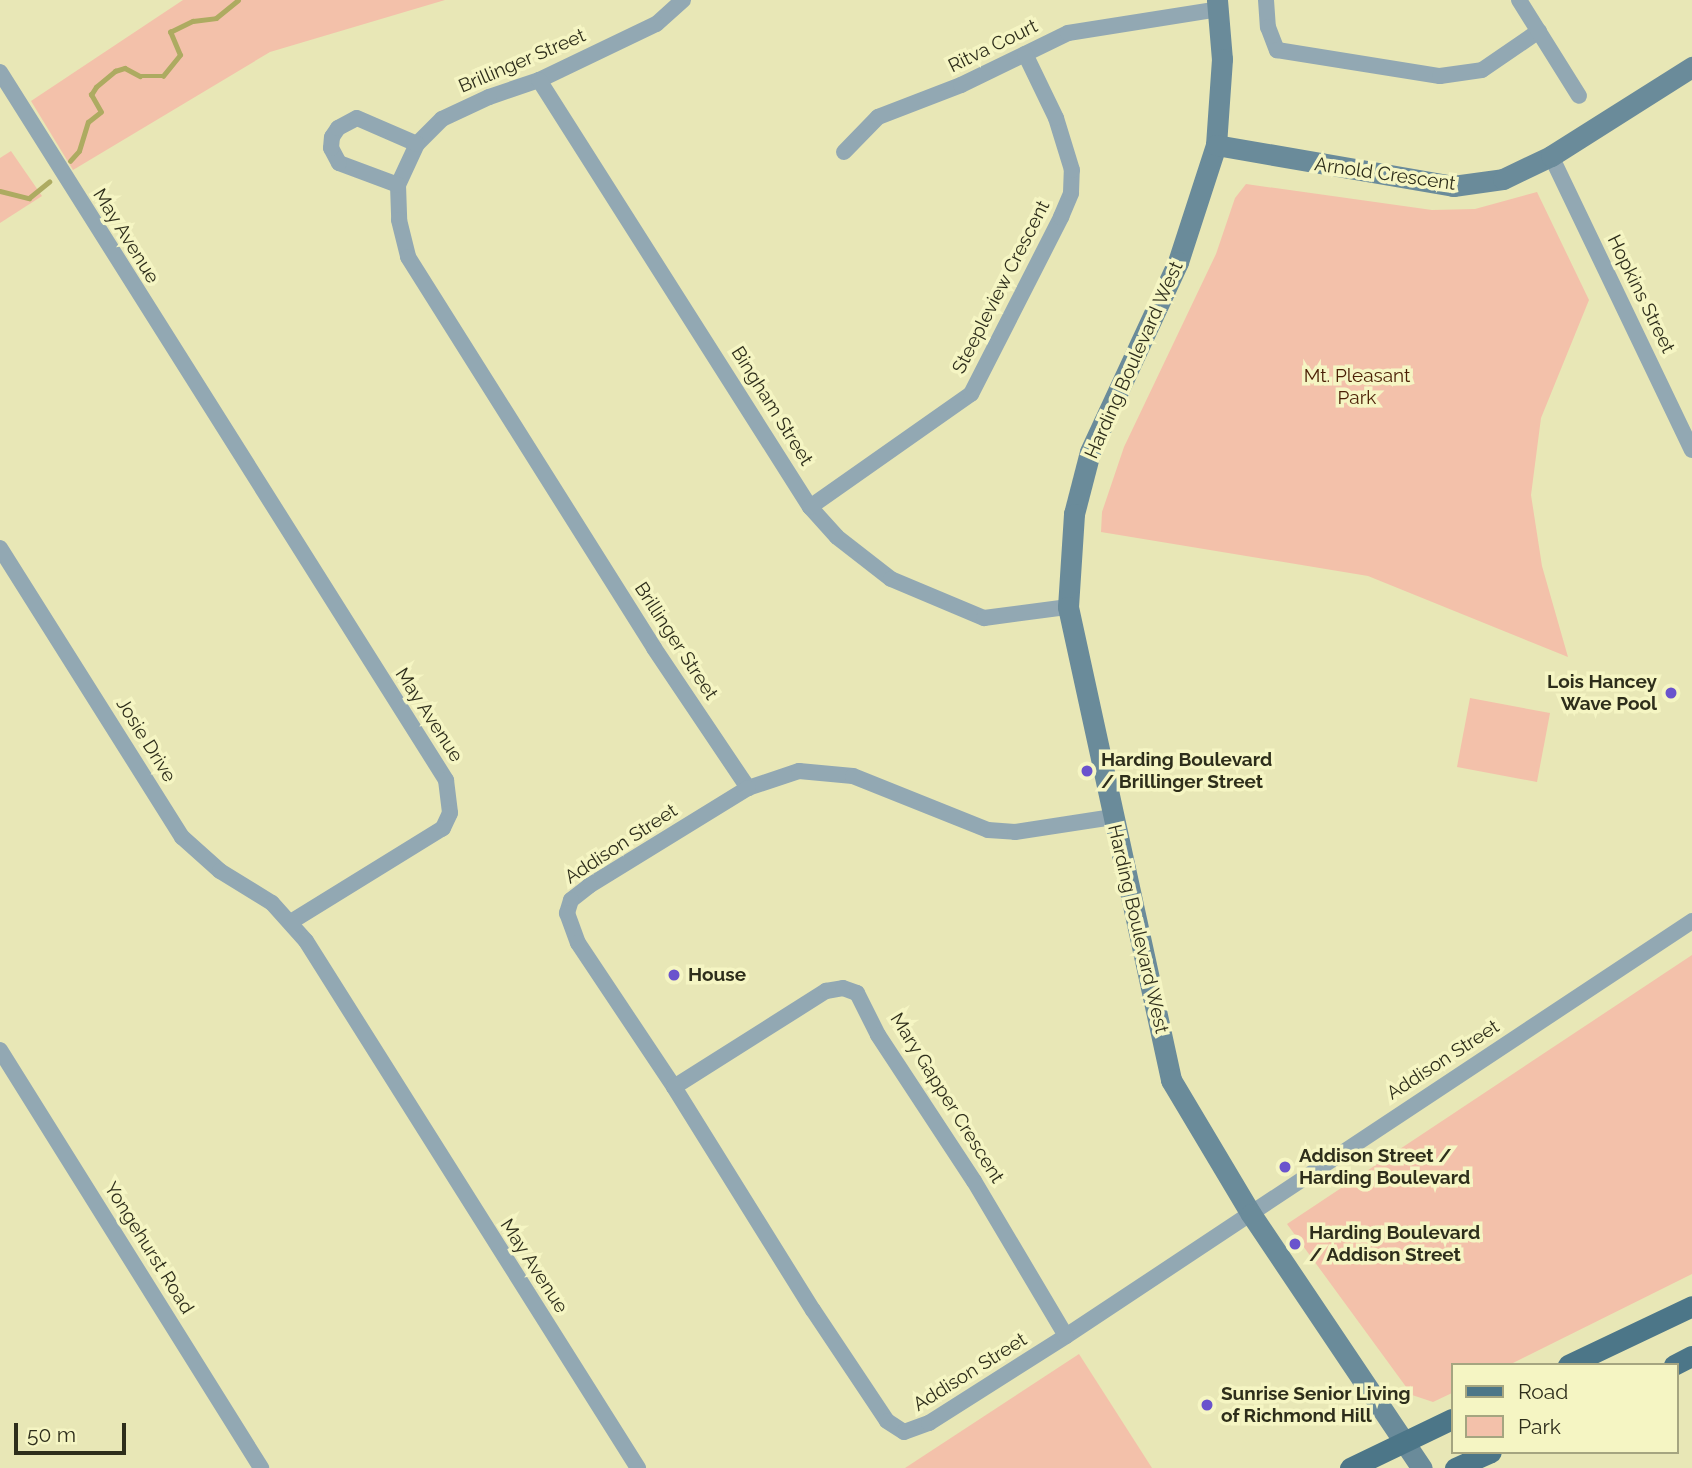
<!DOCTYPE html>
<html>
<head>
<meta charset="utf-8">
<style>
  body { margin:0 }
  #map { position:relative; width:1692px; height:1468px; overflow:hidden; background:#e8e7b6; font-family:Raleway,sans-serif }
  div>[style] { position:absolute }
  .green>* { inset:0; background:#f3c1aa }
  .stream>* { height:4.5px; margin:-2.25px; padding:0 2.25px; transform-origin:2.25px; border-radius:2.25px; background:#adab61 }
  .street>* { height:16px; margin:-8px; padding:0 8px; transform-origin:8px; border-radius:8px; background:#92a8b3 }
  .secondary>* { height:21px; margin:-10.5px; padding:0 10.5px; transform-origin:10.5px; border-radius:10.5px; background:#6a8b9a }
  .primary>* { height:21px; margin:-10.5px; padding:0 10.5px; transform-origin:10.5px; border-radius:10.5px; background:#4c7688 }
  .dots>* { width:19px; height:19px; translate:-50% -50%; box-sizing:border-box; border:4px solid #f5f5c3; border-radius:50% }
  span { translate:-50% -50%; white-space:nowrap; text-align:center; line-height:1.15; -webkit-text-stroke:7px #f5f5c3; paint-order:stroke }
  .street-label { font-size:19px; color:#2e2e1b }
  .park-label { font-size:19px; color:#4a1e04 }
  .poi-label { font-size:19px; color:#2e2e1b; font-weight:700 }
  .right { translate:-100% -50%; text-align:right }
  .left { translate:0 -50%; text-align:left }
  .legend { position:absolute; left:1451px; top:1363px; width:228px; height:91px; box-sizing:border-box; background:#f5f5c3; border:2px solid #a5a580; margin:0; padding:9px 12px; list-style:none; font-size:21px; color:#2e2e1b }
  .legend li { display:flex; align-items:center; gap:14px; height:35px }
  .legend b { width:35px; border:2px solid #a5a580 }
  .scale { position:absolute; left:14px; top:1423px; width:112px; height:32px; box-sizing:border-box; border:4px solid #2e2e1b; border-top:0; padding-left:9px; font-size:21px; line-height:24px; white-space:nowrap; color:#2e2e1b; -webkit-text-stroke:5px #f5f5c3; paint-order:stroke }
</style>
</head>
<body>
<div id="map">
  <div class="green">
    <div style="clip-path:polygon(183px 0,445px 0,270px 52px,73px 170px,31px 101px)"></div>
    <div style="clip-path:polygon(11px 151px,42px 196px,0 223px,0 158px)"></div>
    <div style="clip-path:polygon(1246px 184px,1432px 210px,1475px 209px,1537px 192px,1589px 300px,1541px 418px,1531px 495px,1542px 566px,1568px 657px,1368px 576px,1101px 532px,1102px 512px,1124px 447px,1216px 254px,1235px 198px)"></div>
    <div style="clip-path:polygon(1470px 698px,1550px 713px,1537px 782px,1457px 767px)"></div>
    <div style="clip-path:polygon(1692px 955px,1692px 1274px,1509px 1365px,1452px 1365px,1452px 1393px,1433px 1402px,1412px 1395px,1287px 1224px)"></div>
    <div style="clip-path:polygon(1079px 1354px,1152px 1468px,905px 1468px)"></div>
  </div>
  <div class="stream">
    <div style="left:70px;top:161px;width:13px;rotate:-48deg"></div>
    <div style="left:79px;top:151px;width:30px;rotate:-73deg"></div>
    <div style="left:88px;top:122px;width:16px;rotate:-38deg"></div>
    <div style="left:101px;top:112px;width:20px;rotate:-120deg"></div>
    <div style="left:91px;top:95px;width:9px;rotate:-58deg"></div>
    <div style="left:96px;top:87px;width:25px;rotate:-40deg"></div>
    <div style="left:115px;top:71px;width:10px;rotate:-17deg"></div>
    <div style="left:125px;top:68px;width:17px;rotate:28deg"></div>
    <div style="left:140px;top:76px;width:23px"></div>
    <div style="left:163px;top:76px;width:27px;rotate:-51deg"></div>
    <div style="left:180px;top:55px;width:25px;rotate:-113deg"></div>
    <div style="left:170px;top:32px;width:25px;rotate:-26deg"></div>
    <div style="left:193px;top:21px;width:23px;rotate:-7deg"></div>
    <div style="left:216px;top:18px;width:28px;rotate:-39deg"></div>
    <div style="left:0;top:191px;width:30px;rotate:14deg"></div>
    <div style="left:29px;top:198px;width:26px;rotate:-39deg"></div>
  </div>
  <div class="street">
    <div style="left:683px;top:0;width:36px;rotate:138deg"></div>
    <div style="left:656px;top:24px;width:130px;rotate:154.4deg"></div>
    <div style="left:539px;top:80px;width:53px;rotate:161.2deg"></div>
    <div style="left:489px;top:97px;width:52px;rotate:154.9deg"></div>
    <div style="left:442px;top:119px;width:35px;rotate:135deg"></div>
    <div style="left:417px;top:144px;width:45px;rotate:114.9deg"></div>
    <div style="left:398px;top:185px;width:35px;rotate:88deg"></div>
    <div style="left:399px;top:220px;width:38px;rotate:76deg"></div>
    <div style="left:408px;top:257px;width:462px;rotate:57.8deg"></div>
    <div style="left:654px;top:648px;width:169px;rotate:56.1deg"></div>
    <div style="left:748px;top:788px;width:54px;rotate:-18.4deg"></div>
    <div style="left:799px;top:771px;width:54px;rotate:5.3deg"></div>
    <div style="left:853px;top:776px;width:145px;rotate:21.8deg"></div>
    <div style="left:988px;top:830px;width:27px;rotate:4deg"></div>
    <div style="left:1015px;top:832px;width:99px;rotate:-8.7deg"></div>
    <div style="left:1266px;top:0;width:27px;rotate:86deg"></div>
    <div style="left:1268px;top:27px;width:25px;rotate:69deg"></div>
    <div style="left:1277px;top:50px;width:165px;rotate:9.1deg"></div>
    <div style="left:1440px;top:76px;width:42px;rotate:-8.1deg"></div>
    <div style="left:1482px;top:70px;width:69px;rotate:-34.4deg"></div>
    <div style="left:1519px;top:0;width:113px;rotate:58deg"></div>
    <div style="left:0;top:72px;width:837px;rotate:57.79deg"></div>
    <div style="left:446px;top:780px;width:33px;rotate:83deg"></div>
    <div style="left:450px;top:813px;width:17px;rotate:115deg"></div>
    <div style="left:443px;top:828px;width:179px;rotate:148.3deg"></div>
    <div style="left:539px;top:80px;width:506px;rotate:57.6deg"></div>
    <div style="left:810px;top:507px;width:40px;rotate:48deg"></div>
    <div style="left:837px;top:537px;width:68px;rotate:37.9deg"></div>
    <div style="left:891px;top:579px;width:101px;rotate:22.8deg"></div>
    <div style="left:984px;top:618px;width:85px;rotate:-7.5deg"></div>
    <div style="left:844px;top:152px;width:49px;rotate:-45.8deg"></div>
    <div style="left:878px;top:117px;width:89px;rotate:-21.1deg"></div>
    <div style="left:961px;top:85px;width:119px;rotate:-25.9deg"></div>
    <div style="left:1068px;top:33px;width:154px;rotate:-9deg"></div>
    <div style="left:1551px;top:156px;width:326px;rotate:64.4deg"></div>
    <div style="left:398px;top:185px;width:63px;rotate:-159.6deg"></div>
    <div style="left:339px;top:163px;width:17px;rotate:-118deg"></div>
    <div style="left:331px;top:148px;width:11px;rotate:-85deg"></div>
    <div style="left:332px;top:137px;width:11px;rotate:-56deg"></div>
    <div style="left:338px;top:128px;width:21px;rotate:-28deg"></div>
    <div style="left:357px;top:118px;width:65px;rotate:23.4deg"></div>
    <div style="left:810px;top:507px;width:197px;rotate:-35.1deg"></div>
    <div style="left:971px;top:394px;width:199px;rotate:-63deg"></div>
    <div style="left:1061px;top:217px;width:26px;rotate:-67deg"></div>
    <div style="left:1071px;top:193px;width:23px;rotate:-88deg"></div>
    <div style="left:1072px;top:170px;width:54px;rotate:-107.1deg"></div>
    <div style="left:1056px;top:118px;width:71px;rotate:-115.8deg"></div>
    <div style="left:0;top:548px;width:342px;rotate:57.8deg"></div>
    <div style="left:182px;top:837px;width:51px;rotate:41.8deg"></div>
    <div style="left:220px;top:871px;width:61px;rotate:31.6deg"></div>
    <div style="left:272px;top:903px;width:51px;rotate:48.2deg"></div>
    <div style="left:306px;top:941px;width:623px;rotate:57.79deg"></div>
    <div style="left:748px;top:788px;width:187px;rotate:148.4deg"></div>
    <div style="left:589px;top:886px;width:23px;rotate:142deg"></div>
    <div style="left:571px;top:900px;width:14px;rotate:107deg"></div>
    <div style="left:567px;top:913px;width:32px;rotate:70deg"></div>
    <div style="left:578px;top:943px;width:173px;rotate:56.3deg"></div>
    <div style="left:674px;top:1087px;width:263px;rotate:58.1deg"></div>
    <div style="left:813px;top:1310px;width:133px;rotate:56.3deg"></div>
    <div style="left:887px;top:1421px;width:20px;rotate:33deg"></div>
    <div style="left:904px;top:1432px;width:27px;rotate:-20deg"></div>
    <div style="left:929px;top:1423px;width:162px;rotate:-32.4deg"></div>
    <div style="left:1066px;top:1336px;width:751px;rotate:-33.54deg"></div>
    <div style="left:0;top:1050px;width:493px;rotate:58deg"></div>
    <div style="left:674px;top:1087px;width:180px;rotate:-32.3deg"></div>
    <div style="left:826px;top:991px;width:17px;rotate:-10deg"></div>
    <div style="left:843px;top:988px;width:15px;rotate:20deg"></div>
    <div style="left:857px;top:993px;width:47px;rotate:63.4deg"></div>
    <div style="left:878px;top:1035px;width:175px;rotate:56.7deg"></div>
    <div style="left:974px;top:1181px;width:180px;rotate:59.3deg"></div>
  </div>
  <div class="secondary">
    <div style="left:1217px;top:0;width:59px;rotate:85.2deg"></div>
    <div style="left:1222px;top:59px;width:86px;rotate:94deg"></div>
    <div style="left:1216px;top:145px;width:123px;rotate:108deg"></div>
    <div style="left:1178px;top:262px;width:209px;rotate:114.9deg"></div>
    <div style="left:1090px;top:452px;width:64px;rotate:104.5deg"></div>
    <div style="left:1074px;top:514px;width:93px;rotate:93.7deg"></div>
    <div style="left:1068px;top:607px;width:484px;rotate:77.7deg"></div>
    <div style="left:1171px;top:1080px;width:156px;rotate:59.2deg"></div>
    <div style="left:1251px;top:1214px;width:306px;rotate:56.1deg"></div>
    <div style="left:1216px;top:145px;width:241px;rotate:9.8deg"></div>
    <div style="left:1453px;top:186px;width:50px;rotate:-8deg"></div>
    <div style="left:1503px;top:179px;width:53px;rotate:-25.6deg"></div>
    <div style="left:1551px;top:156px;width:167px;rotate:-32.3deg"></div>
  </div>
  <div class="primary">
    <div style="left:1568px;top:1365px;width:137px;rotate:-25.4deg"></div>
    <div style="left:1674px;top:1365px;width:20px;rotate:-27deg"></div>
    <div style="left:1350px;top:1468px;width:113px;rotate:-25.7deg"></div>
    <div style="left:1455px;top:1468px;width:39px;rotate:-24deg"></div>
  </div>
  <div class="dots">
    <div style="left:1671px;top:693px;background:#6a53cd"></div>
    <div style="left:1087px;top:771px;background:#6a53cd"></div>
    <div style="left:674px;top:975px;background:#6a53cd"></div>
    <div style="left:1285px;top:1167px;background:#6a53cd"></div>
    <div style="left:1295px;top:1244px;background:#6a53cd"></div>
    <div style="left:1207px;top:1405px;background:#6a53cd"></div>
  </div>
  <div class="street-label">
    <span style="left:993px;top:46px;rotate:-26deg">Ritva Court</span>
    <span style="left:522px;top:61px;rotate:-23deg">Brillinger Street</span>
    <span style="left:1385px;top:174px;rotate:8deg">Arnold Crescent</span>
    <span style="left:126px;top:236px;rotate:58deg">May Avenue</span>
    <span style="left:1001px;top:287px;rotate:-63deg">Steepleview Crescent</span>
    <span style="left:1641px;top:294px;rotate:64deg">Hopkins Street</span>
    <span style="left:1134px;top:360px;rotate:-66deg">Harding Boulevard West</span>
    <span style="left:772px;top:406px;rotate:58deg">Bingham Street</span>
    <span style="left:676px;top:641px;rotate:57deg">Brillinger Street</span>
    <span style="left:429px;top:715px;rotate:57deg">May Avenue</span>
    <span style="left:146px;top:740px;rotate:58deg">Josie Drive</span>
    <span style="left:621px;top:844px;rotate:-33deg">Addison Street</span>
    <span style="left:1138px;top:929px;rotate:77deg">Harding Boulevard West</span>
    <span style="left:1443px;top:1060px;rotate:-33deg">Addison Street</span>
    <span style="left:947px;top:1098px;rotate:58deg">Mary Gapper Crescent</span>
    <span style="left:149px;top:1248px;rotate:58deg">Yongehurst Road</span>
    <span style="left:534px;top:1266px;rotate:57deg">May Avenue</span>
    <span style="left:970px;top:1372px;rotate:-32deg">Addison Street</span>
  </div>
  <div class="park-label">
    <span style="left:1357px;top:387px">Mt. Pleasant<br>Park</span>
  </div>
  <div class="poi-label">
    <span class="right" style="left:1657px;top:693px">Lois Hancey<br>Wave Pool</span>
    <span class="left" style="left:1101px;top:771px">Harding Boulevard<br>/ Brillinger Street</span>
    <span class="left" style="left:688px;top:975px">House</span>
    <span class="left" style="left:1299px;top:1167px">Addison Street /<br>Harding Boulevard</span>
    <span class="left" style="left:1309px;top:1244px">Harding Boulevard<br>/ Addison Street</span>
    <span class="left" style="left:1221px;top:1405px">Sunrise Senior Living<br>of Richmond Hill</span>
  </div>
  <ul class="legend">
  <li><b style="height:9px;background:#4c7688"></b>Road</li>
  <li><b style="height:19px;background:#f3c1aa"></b>Park</li>
  </ul>
  <div class="scale">50 m</div>
</div>
</body>
</html>
